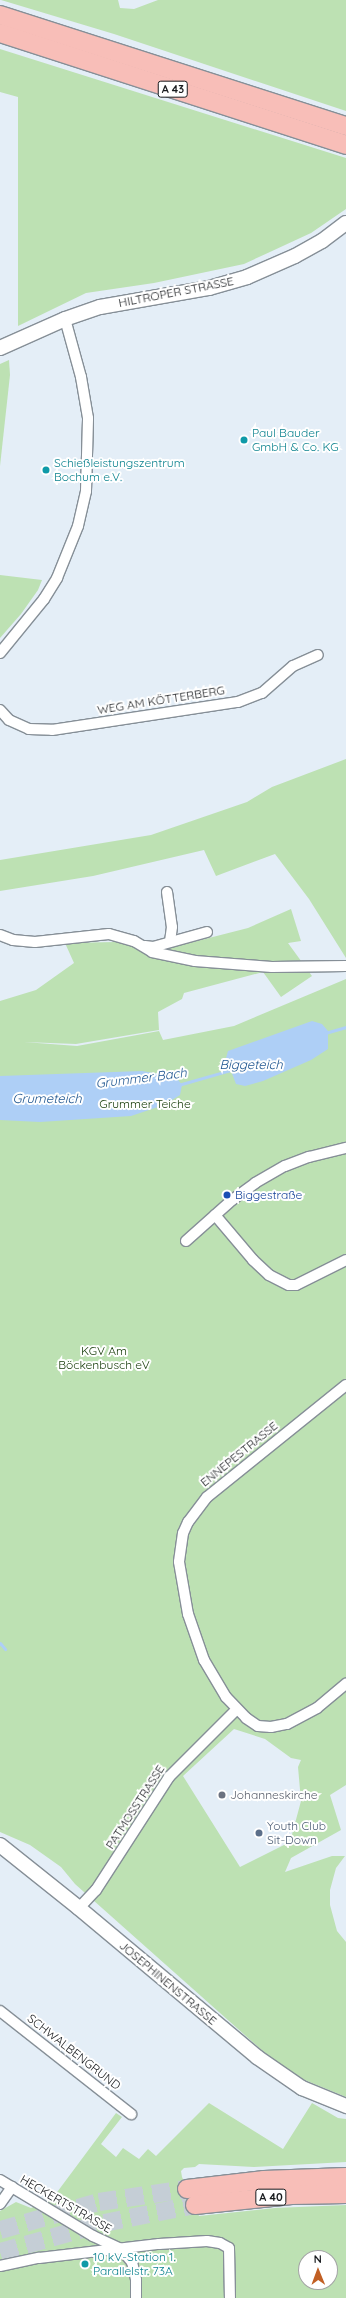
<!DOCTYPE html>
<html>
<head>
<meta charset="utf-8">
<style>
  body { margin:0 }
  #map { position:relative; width:346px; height:2298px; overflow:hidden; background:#e4eef7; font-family:Quicksand,sans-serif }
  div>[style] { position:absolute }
  .green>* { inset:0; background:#bde1b3 }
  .water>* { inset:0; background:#aecff6 }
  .stream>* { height:3px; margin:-1.5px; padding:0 1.5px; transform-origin:1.5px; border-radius:1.5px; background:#aecff6 }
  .highway-tunnel>* { height:18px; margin-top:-9px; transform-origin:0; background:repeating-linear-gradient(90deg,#c5ced6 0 18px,transparent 0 27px) }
  .roads { filter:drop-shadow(1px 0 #868f97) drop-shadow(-1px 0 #868f97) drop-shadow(0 1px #868f97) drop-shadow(0 -1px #868f97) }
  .street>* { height:10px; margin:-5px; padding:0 5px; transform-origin:5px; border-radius:5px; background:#fff }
  .secondary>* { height:14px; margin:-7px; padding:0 7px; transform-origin:7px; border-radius:7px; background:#fff }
  .highway>* { height:18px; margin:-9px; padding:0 9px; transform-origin:9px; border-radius:9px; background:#f8beb8 }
  .dots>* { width:11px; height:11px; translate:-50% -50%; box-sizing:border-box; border:2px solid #fff; border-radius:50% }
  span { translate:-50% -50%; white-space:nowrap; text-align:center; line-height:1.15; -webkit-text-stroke:4px #fff; paint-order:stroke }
  .shield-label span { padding:1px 3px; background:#fff; border:1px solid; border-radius:3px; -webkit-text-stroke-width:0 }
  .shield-label { font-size:11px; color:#181b1e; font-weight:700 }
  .street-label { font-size:12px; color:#181b1e }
  .culture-label { font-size:12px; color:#0d838f }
  .left { translate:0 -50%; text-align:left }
  .park-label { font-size:12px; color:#133906 }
  .transit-label { font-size:12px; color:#164399 }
  .worship-label { font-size:12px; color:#5b616d }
  .service-label { font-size:12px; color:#4e5e75 }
  .water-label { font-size:13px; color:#205791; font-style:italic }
  .north { position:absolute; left:298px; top:2250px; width:40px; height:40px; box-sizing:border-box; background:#fff; border:1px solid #a3a4a5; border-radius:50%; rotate:359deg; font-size:11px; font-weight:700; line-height:16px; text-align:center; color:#181b1e }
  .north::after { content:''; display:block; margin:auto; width:14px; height:18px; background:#c15f24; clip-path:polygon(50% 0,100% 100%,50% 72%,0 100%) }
</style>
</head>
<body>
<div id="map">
  <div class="green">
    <div style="clip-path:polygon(1px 0,118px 0,120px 8px,134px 9px,158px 0,346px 0,346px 111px,114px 34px)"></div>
    <div style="clip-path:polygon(0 49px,346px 158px,346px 209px,311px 233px,244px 264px,154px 283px,86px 293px,18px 326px,18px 97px,0 92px)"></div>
    <div style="clip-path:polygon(9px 360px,10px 375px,0 466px,0 364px)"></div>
    <div style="clip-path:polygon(0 575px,42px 580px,38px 590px,21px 614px,0 638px)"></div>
    <div style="clip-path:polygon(346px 759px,346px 958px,309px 899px,275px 854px,216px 876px,204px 850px,93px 876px,0 891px,0 860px,151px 835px,247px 802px,272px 787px)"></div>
    <div style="clip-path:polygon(evenodd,291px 909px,301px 941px,288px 943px,312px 976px,281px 997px,263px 972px,184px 993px,182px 999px,158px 1012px,159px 1030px,76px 1044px,24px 1042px,77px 1046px,159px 1031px,163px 1040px,234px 1026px,346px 979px,346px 1785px,330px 1795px,341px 1830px,291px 1858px,285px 1872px,332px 1856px,345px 1856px,336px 1868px,330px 1890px,330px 1905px,337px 1931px,346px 1942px,346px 2097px,302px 2079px,265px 2053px,75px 1884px,61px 1867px,30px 1845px,0 1832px,0 1001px,36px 990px,74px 963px,65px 943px,116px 942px,158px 951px,248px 928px,291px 909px,234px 1729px,265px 1739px,291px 1758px,301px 1760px,298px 1767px,301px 1801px,290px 1842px,240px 1867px,183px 1776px,234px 1729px)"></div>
    <div style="clip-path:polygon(evenodd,209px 2103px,283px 2149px,312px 2103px,338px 2118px,346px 2119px,346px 2162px,254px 2167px,199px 2164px,195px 2167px,184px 2168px,181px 2171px,182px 2177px,199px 2216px,275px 2208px,346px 2205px,346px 2298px,0 2298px,0 2269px,11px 2266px,115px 2255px,137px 2242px,0 2263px,0 2211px,16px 2202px,31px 2208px,52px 2199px,116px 2113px,122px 2117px,101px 2144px,116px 2157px,123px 2148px,139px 2159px,148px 2149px,156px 2156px,209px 2103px,306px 2258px,330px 2258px,330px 2282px,306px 2282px,306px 2258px)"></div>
  </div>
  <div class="water">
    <div style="clip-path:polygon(312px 1021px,322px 1024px,328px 1031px,328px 1049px,311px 1060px,263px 1081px,245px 1086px,236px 1084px,226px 1058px,228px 1051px)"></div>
    <div style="clip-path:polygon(142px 1071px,176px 1077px,182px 1085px,180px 1095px,164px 1105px,131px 1116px,40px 1122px,0 1120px,0 1076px)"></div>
  </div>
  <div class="stream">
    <div style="left:325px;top:1033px;width:22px;rotate:-16deg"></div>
    <div style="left:178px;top:1085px;width:58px;rotate:-15.9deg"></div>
    <div style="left:0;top:1643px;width:8px;rotate:50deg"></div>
  </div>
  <div class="highway-tunnel">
    <div style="left:0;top:2230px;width:103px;rotate:-15.8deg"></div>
    <div style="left:99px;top:2202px;width:89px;rotate:-8.4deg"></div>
    <div style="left:0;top:2252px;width:108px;rotate:-15.6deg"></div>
    <div style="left:104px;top:2223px;width:93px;rotate:-11.2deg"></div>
  </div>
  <div class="roads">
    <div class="street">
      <div style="left:0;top:653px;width:70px;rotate:-50.8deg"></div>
      <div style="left:44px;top:599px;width:25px;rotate:-58deg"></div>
      <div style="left:57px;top:578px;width:56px;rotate:-68deg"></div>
      <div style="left:78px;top:526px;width:36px;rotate:-77deg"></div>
      <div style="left:86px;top:491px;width:73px;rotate:-88.4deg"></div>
      <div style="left:88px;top:418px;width:42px;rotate:-99.7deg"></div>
      <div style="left:81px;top:377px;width:60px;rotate:-105.4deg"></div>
      <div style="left:0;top:710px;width:13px;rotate:48deg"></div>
      <div style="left:9px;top:720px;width:22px;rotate:24deg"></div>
      <div style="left:29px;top:729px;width:23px;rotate:2deg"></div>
      <div style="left:52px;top:730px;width:188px;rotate:-8.6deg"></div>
      <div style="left:238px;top:702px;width:26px;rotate:-21deg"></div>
      <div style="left:262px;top:693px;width:41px;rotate:-41.1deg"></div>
      <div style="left:293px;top:666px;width:27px;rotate:-24deg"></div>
      <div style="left:167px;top:892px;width:35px;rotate:82deg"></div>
      <div style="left:172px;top:927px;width:15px;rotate:98deg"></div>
      <div style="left:0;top:935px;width:14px;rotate:21deg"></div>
      <div style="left:13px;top:940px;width:22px;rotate:5deg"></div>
      <div style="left:35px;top:942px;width:74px;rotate:-6.2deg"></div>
      <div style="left:109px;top:934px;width:26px;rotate:16deg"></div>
      <div style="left:134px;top:941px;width:21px;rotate:31deg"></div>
      <div style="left:152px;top:952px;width:44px;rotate:11.8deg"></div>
      <div style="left:195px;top:961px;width:77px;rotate:4.5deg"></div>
      <div style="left:272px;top:967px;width:74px;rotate:-0.8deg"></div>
      <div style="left:145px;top:946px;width:8px;rotate:7deg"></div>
      <div style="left:153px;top:947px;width:56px;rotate:-15.5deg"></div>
      <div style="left:215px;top:1215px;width:59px;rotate:49.8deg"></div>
      <div style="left:253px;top:1260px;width:22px;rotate:43deg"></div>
      <div style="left:269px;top:1275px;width:22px;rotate:27deg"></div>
      <div style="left:289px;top:1285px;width:7px"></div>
      <div style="left:296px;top:1285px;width:56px;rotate:-26.6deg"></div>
      <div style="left:186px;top:1241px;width:62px;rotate:-41.7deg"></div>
      <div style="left:232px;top:1200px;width:29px;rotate:-36deg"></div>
      <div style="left:255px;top:1183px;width:34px;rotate:-30deg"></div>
      <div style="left:285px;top:1166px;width:26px;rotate:-21deg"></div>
      <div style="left:309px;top:1157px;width:38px;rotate:-14deg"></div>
      <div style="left:346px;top:1385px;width:179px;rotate:141.1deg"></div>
      <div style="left:207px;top:1497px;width:31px;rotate:127deg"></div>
      <div style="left:188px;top:1522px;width:12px;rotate:114deg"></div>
      <div style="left:183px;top:1533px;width:29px;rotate:98deg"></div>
      <div style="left:179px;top:1562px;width:53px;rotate:80.2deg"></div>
      <div style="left:188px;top:1614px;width:49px;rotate:70.8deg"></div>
      <div style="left:204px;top:1660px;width:43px;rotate:59.3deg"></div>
      <div style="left:226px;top:1697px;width:29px;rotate:46deg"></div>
      <div style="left:246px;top:1718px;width:14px;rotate:34deg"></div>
      <div style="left:258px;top:1726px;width:13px;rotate:4deg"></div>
      <div style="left:271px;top:1727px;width:16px;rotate:-11deg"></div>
      <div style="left:287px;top:1724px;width:34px;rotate:-28deg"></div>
      <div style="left:317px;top:1708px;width:38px;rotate:-40deg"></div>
      <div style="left:79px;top:1908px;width:25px;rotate:-47deg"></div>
      <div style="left:96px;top:1890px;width:135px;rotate:-57.1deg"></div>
      <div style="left:169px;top:1777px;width:95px;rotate:-45deg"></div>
      <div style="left:0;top:2011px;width:167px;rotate:38.2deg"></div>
      <div style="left:0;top:2180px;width:109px;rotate:31.1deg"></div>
      <div style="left:93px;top:2236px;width:31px;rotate:25deg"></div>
      <div style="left:121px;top:2249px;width:17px;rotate:50deg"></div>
      <div style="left:132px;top:2262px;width:18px;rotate:77deg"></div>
      <div style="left:136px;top:2280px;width:18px;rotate:90deg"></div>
      <div style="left:0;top:2204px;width:21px;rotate:-55deg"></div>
      <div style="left:0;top:2266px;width:40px;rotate:-12deg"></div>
      <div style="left:39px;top:2258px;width:121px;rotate:-6.7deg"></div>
      <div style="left:159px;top:2244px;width:48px;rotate:-3.6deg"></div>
      <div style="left:207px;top:2241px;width:13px;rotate:9deg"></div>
      <div style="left:220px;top:2243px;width:10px;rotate:29deg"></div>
      <div style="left:229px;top:2248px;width:50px;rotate:88.9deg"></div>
    </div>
    <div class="secondary">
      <div style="left:0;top:348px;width:71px;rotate:-24deg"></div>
      <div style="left:65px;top:319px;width:37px;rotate:-19deg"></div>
      <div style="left:100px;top:307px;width:111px;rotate:-9.9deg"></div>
      <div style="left:209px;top:288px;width:40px;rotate:-16deg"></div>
      <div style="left:247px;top:277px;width:52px;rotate:-23.6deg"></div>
      <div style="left:295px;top:256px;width:31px;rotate:-29deg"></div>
      <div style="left:322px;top:241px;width:30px;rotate:-37deg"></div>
      <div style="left:0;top:1845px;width:101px;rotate:38.6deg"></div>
      <div style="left:79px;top:1908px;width:232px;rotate:39.9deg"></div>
      <div style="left:257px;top:2057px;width:55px;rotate:34.6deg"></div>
      <div style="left:302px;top:2088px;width:48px;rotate:22.2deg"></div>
    </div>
    <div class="highway">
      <div style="left:0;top:15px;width:363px;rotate:17.8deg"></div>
      <div style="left:0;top:33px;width:364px;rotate:17.9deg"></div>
      <div style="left:187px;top:2189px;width:78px;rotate:-6.7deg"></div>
      <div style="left:264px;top:2180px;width:82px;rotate:-2.1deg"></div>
      <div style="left:195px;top:2205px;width:97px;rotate:-5.9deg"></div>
      <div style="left:291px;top:2195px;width:55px;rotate:-1deg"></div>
    </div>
  </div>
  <div class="dots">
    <div style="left:244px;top:440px;background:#0f9aa8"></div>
    <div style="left:46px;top:470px;background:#0f9aa8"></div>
    <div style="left:227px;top:1195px;background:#1a4fb4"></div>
    <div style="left:222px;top:1795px;background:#6b7280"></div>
    <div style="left:259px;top:1833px;background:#5c6f8a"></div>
    <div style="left:85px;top:2264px;background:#0f9aa8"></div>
  </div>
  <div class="shield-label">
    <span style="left:173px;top:89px">A 43</span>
    <span style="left:271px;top:2197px">A 40</span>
  </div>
  <div class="street-label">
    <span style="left:176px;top:292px;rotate:-11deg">HILTROPER STRASSE</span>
    <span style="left:161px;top:700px;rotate:-9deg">WEG AM KÖTTERBERG</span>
    <span style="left:239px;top:1454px;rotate:-39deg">ENNEPESTRASSE</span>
    <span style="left:135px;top:1807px;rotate:-57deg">PATMOSSTRASSE</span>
    <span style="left:168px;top:1983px;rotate:40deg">JOSEPHINENSTRASSE</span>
    <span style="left:74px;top:2052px;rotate:38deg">SCHWALBENGRUND</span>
    <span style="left:66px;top:2204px;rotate:30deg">HECKERTSTRASSE</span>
  </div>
  <div class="culture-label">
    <span class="left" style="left:252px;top:440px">Paul Bauder<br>GmbH &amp; Co. KG</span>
    <span class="left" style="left:54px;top:470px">Schießleistungszentrum<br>Bochum e.V.</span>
    <span class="left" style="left:93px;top:2264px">10 kV-Station 1.<br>Parallelstr. 73A</span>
  </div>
  <div class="park-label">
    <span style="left:145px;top:1104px">Grummer Teiche</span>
    <span style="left:104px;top:1358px">KGV Am<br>Böckenbusch eV</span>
  </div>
  <div class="transit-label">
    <span class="left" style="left:235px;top:1195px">Biggestraße</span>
  </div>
  <div class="worship-label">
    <span class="left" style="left:230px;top:1795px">Johanneskirche</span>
  </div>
  <div class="service-label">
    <span class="left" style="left:267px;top:1833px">Youth Club<br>Sit-Down</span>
  </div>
  <div class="water-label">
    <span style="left:251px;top:1064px">Biggeteich</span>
    <span style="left:141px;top:1078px;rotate:-7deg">Grummer Bach</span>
    <span style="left:47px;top:1098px">Grumeteich</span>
  </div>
  <div class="north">N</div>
</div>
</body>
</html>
